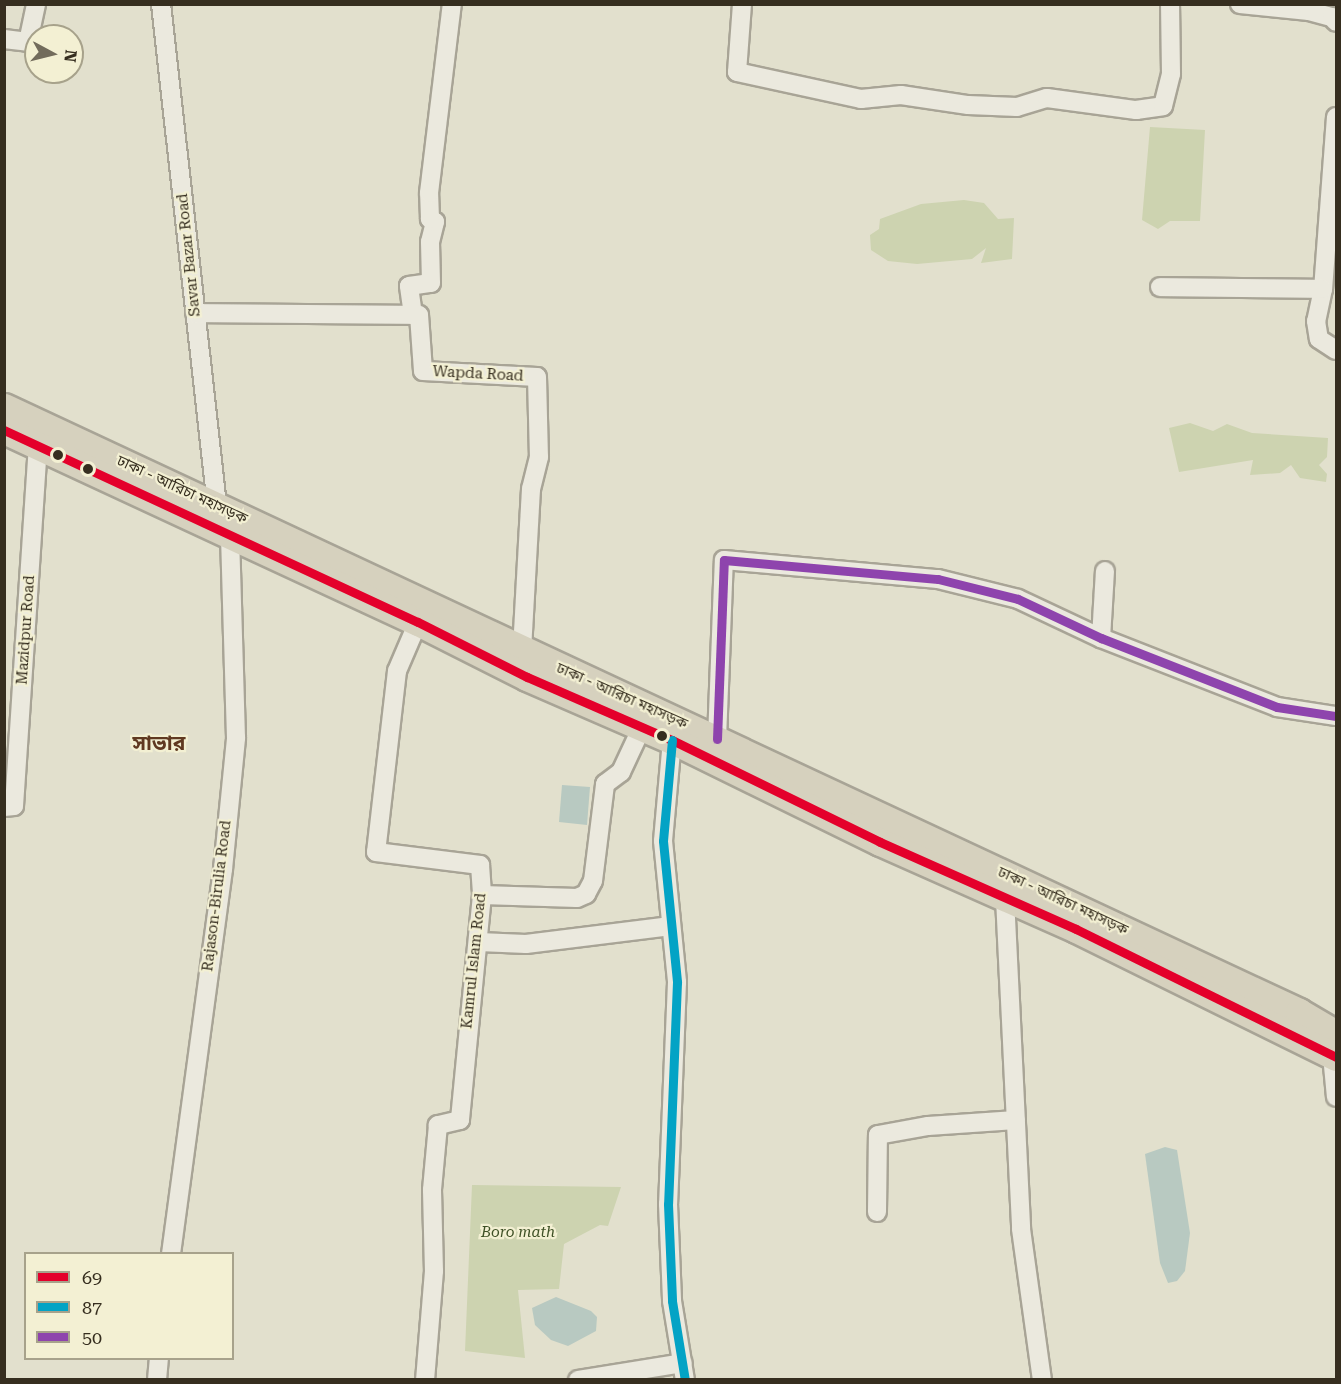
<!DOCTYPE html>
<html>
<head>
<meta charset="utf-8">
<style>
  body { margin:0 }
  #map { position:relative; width:1341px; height:1384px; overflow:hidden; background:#e2e0cd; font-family:"Roboto Serif","Noto Sans Bengali",serif }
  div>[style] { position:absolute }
  .green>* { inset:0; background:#cdd3b0 }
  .water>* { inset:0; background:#b8c9c1 }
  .roads { filter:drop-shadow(2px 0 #a8a496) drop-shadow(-2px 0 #a8a496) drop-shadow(0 2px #a8a496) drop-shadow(0 -2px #a8a496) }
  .minor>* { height:18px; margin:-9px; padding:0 9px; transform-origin:9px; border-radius:9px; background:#ebe9de }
  .highway>* { height:27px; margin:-13.5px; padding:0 13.5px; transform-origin:13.5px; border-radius:13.5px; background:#d6d1be }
  .bus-1>* { height:9px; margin:-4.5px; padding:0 4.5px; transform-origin:4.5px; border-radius:4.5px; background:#e4002b }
  .bus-2>* { height:9px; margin:-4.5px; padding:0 4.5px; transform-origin:4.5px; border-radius:4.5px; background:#03a3c5 }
  .bus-3>* { height:9px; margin:-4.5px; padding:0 4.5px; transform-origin:4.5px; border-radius:4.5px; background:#8e44ad }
  .dots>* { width:16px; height:16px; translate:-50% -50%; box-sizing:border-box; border:3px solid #f3f0d3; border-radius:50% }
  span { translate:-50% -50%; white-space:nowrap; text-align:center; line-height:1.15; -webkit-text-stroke:4.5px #f3f0d3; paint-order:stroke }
  .street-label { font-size:15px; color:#362e1f }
  .park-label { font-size:15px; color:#3f5126; font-style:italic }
  .district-label { font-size:21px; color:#603921; font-weight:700 }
  .frame { position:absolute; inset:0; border:6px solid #362e1f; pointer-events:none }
  .legend { position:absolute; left:24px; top:1252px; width:210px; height:108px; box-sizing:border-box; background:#f3f0d3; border:2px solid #a7a28b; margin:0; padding:8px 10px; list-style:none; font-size:18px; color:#362e1f }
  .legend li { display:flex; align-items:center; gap:12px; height:30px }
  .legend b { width:30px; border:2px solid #a7a28b }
  .north { position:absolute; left:24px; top:24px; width:60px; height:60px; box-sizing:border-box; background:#f3f0d3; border:2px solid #a7a28b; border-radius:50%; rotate:97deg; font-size:16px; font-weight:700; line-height:24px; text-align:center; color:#362e1f }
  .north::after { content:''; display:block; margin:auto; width:21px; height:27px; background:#726c5c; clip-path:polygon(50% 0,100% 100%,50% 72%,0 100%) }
</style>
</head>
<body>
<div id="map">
  <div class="green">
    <div style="clip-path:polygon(1150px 127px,1205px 130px,1200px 221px,1170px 221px,1158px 229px,1142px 220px)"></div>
    <div style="clip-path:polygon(964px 200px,984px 203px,998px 219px,1014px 218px,1012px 259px,981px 263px,986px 248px,972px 259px,917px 264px,888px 261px,871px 250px,870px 235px,879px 229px,880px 219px,921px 204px)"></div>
    <div style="clip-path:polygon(1190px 423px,1213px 431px,1227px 424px,1252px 433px,1328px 438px,1327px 457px,1319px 465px,1327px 474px,1326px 482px,1300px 478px,1291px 465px,1280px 473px,1250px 475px,1253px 460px,1179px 472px,1169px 428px)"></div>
    <div style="clip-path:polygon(472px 1185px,621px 1187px,608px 1226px,600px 1225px,564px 1244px,559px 1289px,518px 1290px,525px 1358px,465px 1351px)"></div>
  </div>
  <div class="water">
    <div style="clip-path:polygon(562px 785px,590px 787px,587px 825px,559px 822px)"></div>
    <div style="clip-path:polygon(1165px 1147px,1177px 1150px,1190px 1233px,1185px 1271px,1177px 1281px,1168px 1283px,1160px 1263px,1145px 1154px)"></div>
    <div style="clip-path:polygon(556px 1297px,591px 1311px,597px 1317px,596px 1331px,568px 1346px,551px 1340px,535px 1325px,532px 1308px)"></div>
  </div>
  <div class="roads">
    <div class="minor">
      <div style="left:161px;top:4px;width:505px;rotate:83.63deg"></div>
      <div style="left:742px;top:4px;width:68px;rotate:94.2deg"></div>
      <div style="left:737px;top:72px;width:127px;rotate:12.3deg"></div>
      <div style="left:861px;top:99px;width:40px;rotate:-5.7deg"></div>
      <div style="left:901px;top:95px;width:68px;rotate:8.5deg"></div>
      <div style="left:968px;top:105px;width:49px;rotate:2.3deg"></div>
      <div style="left:1017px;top:107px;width:31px;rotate:-17deg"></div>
      <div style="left:1047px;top:98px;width:90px;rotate:7.7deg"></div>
      <div style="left:1136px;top:110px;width:27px;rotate:-8deg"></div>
      <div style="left:1163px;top:106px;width:33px;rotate:-76deg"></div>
      <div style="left:1171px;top:74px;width:70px;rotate:-90.8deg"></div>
      <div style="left:1240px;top:4px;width:69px;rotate:5.8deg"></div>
      <div style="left:1309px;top:11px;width:24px;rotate:15deg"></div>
      <div style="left:1332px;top:17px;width:6px;rotate:51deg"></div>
      <div style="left:4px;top:39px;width:24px;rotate:7deg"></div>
      <div style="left:28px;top:42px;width:39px;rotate:-78deg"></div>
      <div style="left:1336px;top:117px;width:172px;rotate:94.3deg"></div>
      <div style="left:1323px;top:289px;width:33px;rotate:102deg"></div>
      <div style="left:1316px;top:321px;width:18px;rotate:81deg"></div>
      <div style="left:1319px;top:339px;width:20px;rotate:33deg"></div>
      <div style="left:1160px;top:287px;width:163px;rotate:0.7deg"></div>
      <div style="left:195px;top:313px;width:224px;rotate:0.5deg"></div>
      <div style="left:419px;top:315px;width:56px;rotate:85.9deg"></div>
      <div style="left:423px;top:371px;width:114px;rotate:3deg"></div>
      <div style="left:537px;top:377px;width:80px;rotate:88.6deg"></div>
      <div style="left:539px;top:457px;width:33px;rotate:104deg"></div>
      <div style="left:531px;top:489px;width:162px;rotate:93.2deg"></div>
      <div style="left:413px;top:315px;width:29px;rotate:-98deg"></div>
      <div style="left:409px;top:286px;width:22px;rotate:-8deg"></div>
      <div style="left:431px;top:283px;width:41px;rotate:-91.4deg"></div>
      <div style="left:430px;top:242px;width:21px;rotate:-76deg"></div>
      <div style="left:435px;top:222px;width:6px;rotate:-149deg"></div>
      <div style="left:430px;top:219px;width:26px;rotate:-92deg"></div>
      <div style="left:429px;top:193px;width:190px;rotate:-83.1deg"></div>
      <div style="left:418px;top:622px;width:53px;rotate:113.2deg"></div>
      <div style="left:397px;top:671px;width:182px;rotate:96.6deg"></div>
      <div style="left:376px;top:852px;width:105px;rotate:7.1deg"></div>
      <div style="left:480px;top:865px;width:30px;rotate:86deg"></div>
      <div style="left:482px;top:895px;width:226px;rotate:95.6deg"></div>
      <div style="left:460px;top:1120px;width:23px;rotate:167deg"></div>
      <div style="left:438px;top:1125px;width:65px;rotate:95.3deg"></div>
      <div style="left:432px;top:1190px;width:81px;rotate:88.6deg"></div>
      <div style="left:434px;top:1271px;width:109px;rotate:94.7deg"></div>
      <div style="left:1101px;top:638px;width:67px;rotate:-86.6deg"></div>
      <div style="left:717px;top:739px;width:179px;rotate:-87.8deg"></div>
      <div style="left:724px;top:560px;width:215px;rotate:5.1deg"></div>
      <div style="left:938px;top:579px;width:82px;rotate:14deg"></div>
      <div style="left:1018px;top:599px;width:92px;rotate:25.2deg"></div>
      <div style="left:1101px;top:638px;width:189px;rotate:21.4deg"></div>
      <div style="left:1277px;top:707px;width:60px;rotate:8.7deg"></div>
      <div style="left:672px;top:740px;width:101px;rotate:95.1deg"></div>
      <div style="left:663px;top:841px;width:142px;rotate:84.3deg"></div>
      <div style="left:677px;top:982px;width:222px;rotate:92.3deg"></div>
      <div style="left:668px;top:1204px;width:97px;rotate:87.6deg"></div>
      <div style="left:672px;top:1301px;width:80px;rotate:80.7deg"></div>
      <div style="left:4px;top:807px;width:10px;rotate:-6deg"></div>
      <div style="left:14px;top:806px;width:363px;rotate:-86.2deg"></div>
      <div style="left:482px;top:895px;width:95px;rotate:1.8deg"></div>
      <div style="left:577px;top:898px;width:10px;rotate:-24deg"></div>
      <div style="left:586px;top:894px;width:15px;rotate:-62deg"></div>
      <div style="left:593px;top:881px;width:98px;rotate:-82.9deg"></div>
      <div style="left:605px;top:784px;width:20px;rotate:-37deg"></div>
      <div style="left:621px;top:772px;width:50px;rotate:-65deg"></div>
      <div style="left:1005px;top:898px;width:331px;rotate:87.2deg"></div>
      <div style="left:1021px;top:1229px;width:152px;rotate:82.1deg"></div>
      <div style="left:479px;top:942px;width:47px;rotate:2.4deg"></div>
      <div style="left:526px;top:944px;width:146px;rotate:-7.1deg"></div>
      <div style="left:1332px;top:1055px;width:42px;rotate:84.6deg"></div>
      <div style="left:877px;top:1212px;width:77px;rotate:-89.3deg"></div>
      <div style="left:878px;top:1135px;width:51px;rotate:-10.2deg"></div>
      <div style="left:928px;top:1126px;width:88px;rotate:-3.9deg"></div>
      <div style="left:171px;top:1254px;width:388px;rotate:-82.3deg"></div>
      <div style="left:223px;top:869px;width:132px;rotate:-84.3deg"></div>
      <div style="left:236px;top:738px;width:201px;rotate:-91.7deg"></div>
      <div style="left:157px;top:1380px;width:22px;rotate:-85deg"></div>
      <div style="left:578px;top:1380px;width:106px;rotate:-9.2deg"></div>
    </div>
    <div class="highway">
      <div style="left:4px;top:407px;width:1429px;rotate:25.04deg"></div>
      <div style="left:1299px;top:1012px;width:43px;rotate:30.7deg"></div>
      <div style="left:4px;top:430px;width:456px;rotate:24.9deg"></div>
      <div style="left:418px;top:622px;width:122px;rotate:26.8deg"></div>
      <div style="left:527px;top:677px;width:158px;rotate:23.5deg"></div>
      <div style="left:672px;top:740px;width:232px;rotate:26.1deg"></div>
      <div style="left:880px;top:842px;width:214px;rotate:23.9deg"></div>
      <div style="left:1076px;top:929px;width:290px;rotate:26.2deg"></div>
    </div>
  </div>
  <div class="bus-1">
    <div style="left:4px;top:430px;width:456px;rotate:24.9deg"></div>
    <div style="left:418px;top:622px;width:122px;rotate:26.8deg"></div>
    <div style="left:527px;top:677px;width:158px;rotate:23.5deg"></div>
    <div style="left:672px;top:740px;width:232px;rotate:26.1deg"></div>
    <div style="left:880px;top:842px;width:214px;rotate:23.9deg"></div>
    <div style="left:1076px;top:929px;width:290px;rotate:26.2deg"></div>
  </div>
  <div class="bus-2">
    <div style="left:672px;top:740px;width:101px;rotate:95.1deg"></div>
    <div style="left:663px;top:841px;width:142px;rotate:84.3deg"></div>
    <div style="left:677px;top:982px;width:222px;rotate:92.3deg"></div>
    <div style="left:668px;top:1204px;width:97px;rotate:87.6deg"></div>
    <div style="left:672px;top:1301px;width:80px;rotate:80.7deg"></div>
  </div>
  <div class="bus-3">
    <div style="left:717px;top:739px;width:179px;rotate:-87.8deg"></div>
    <div style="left:724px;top:560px;width:215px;rotate:5.1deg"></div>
    <div style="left:938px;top:579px;width:82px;rotate:14deg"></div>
    <div style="left:1018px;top:599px;width:92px;rotate:25.2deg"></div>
    <div style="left:1101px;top:638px;width:189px;rotate:21.4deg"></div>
    <div style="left:1277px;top:707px;width:60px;rotate:8.7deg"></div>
  </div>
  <div class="dots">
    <div style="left:58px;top:455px;background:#362e1f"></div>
    <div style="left:88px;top:469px;background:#362e1f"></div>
    <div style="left:662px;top:736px;background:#362e1f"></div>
  </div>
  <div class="street-label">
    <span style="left:189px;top:255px;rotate:-96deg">Savar Bazar Road</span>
    <span style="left:478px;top:374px;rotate:3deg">Wapda Road</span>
    <span style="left:182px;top:490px;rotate:25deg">ঢাকা - আরিচা মহাসড়ক</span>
    <span style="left:26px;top:630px;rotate:-86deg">Mazidpur Road</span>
    <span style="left:622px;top:696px;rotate:24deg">ঢাকা - আরিচা মহাসড়ক</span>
    <span style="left:217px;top:896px;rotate:-83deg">Rajason-Birulia Road</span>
    <span style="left:1063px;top:901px;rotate:25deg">ঢাকা - আরিচা মহাসড়ক</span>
    <span style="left:474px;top:961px;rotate:-84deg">Kamrul Islam Road</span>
  </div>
  <div class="park-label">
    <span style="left:518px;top:1233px">Boro math</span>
  </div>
  <div class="district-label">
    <span style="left:159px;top:743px">সাভার</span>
  </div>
  <div class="frame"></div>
  <ul class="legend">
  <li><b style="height:8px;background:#e4002b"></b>69</li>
  <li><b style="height:8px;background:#03a3c5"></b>87</li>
  <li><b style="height:8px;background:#8e44ad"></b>50</li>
  </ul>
  <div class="north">N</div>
</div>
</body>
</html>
